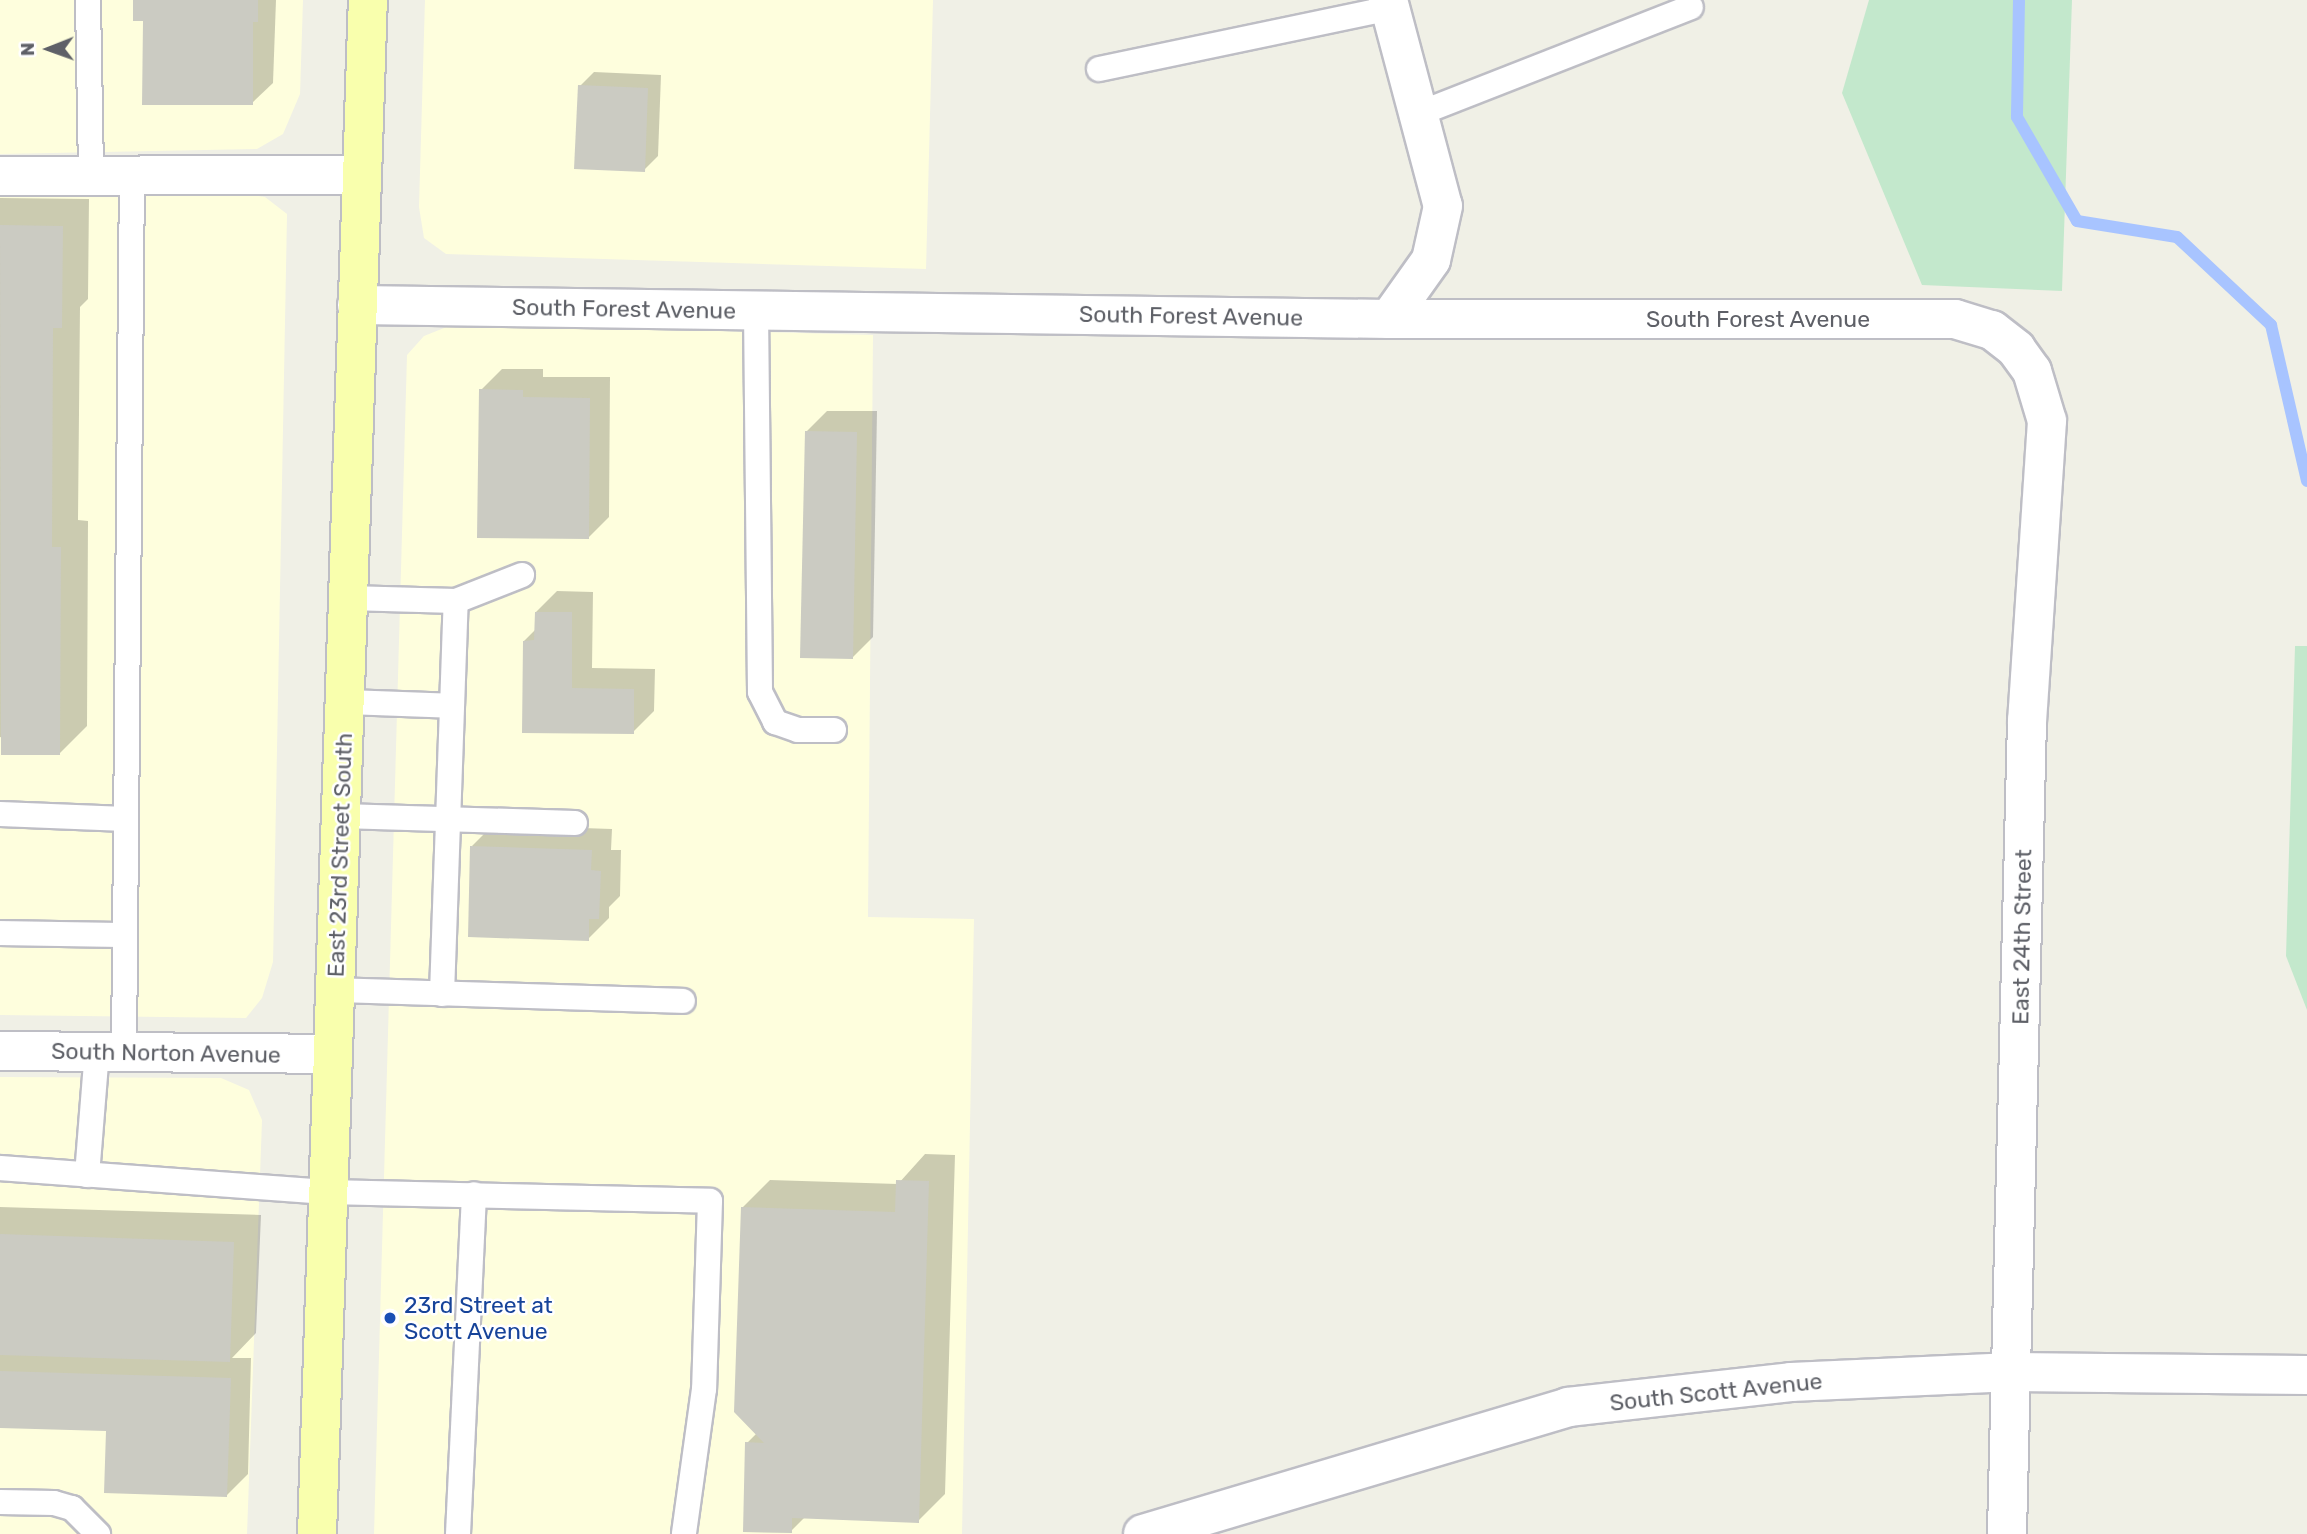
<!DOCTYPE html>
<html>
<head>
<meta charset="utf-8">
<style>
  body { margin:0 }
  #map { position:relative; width:2307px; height:1534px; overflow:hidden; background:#f0f0e6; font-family:Rubik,sans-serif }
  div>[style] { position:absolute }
  .commercial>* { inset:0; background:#fefedd }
  .green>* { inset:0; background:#c3e8cc }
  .shadow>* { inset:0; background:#0003 }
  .stream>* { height:12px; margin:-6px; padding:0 6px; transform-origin:6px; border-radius:6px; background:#a8c4ff }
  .building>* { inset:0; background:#cbcbc2 }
  .roads { filter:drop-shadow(2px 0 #bebec5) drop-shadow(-2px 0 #bebec5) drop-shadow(0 2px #bebec5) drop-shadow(0 -2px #bebec5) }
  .lane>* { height:24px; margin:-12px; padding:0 12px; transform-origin:12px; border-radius:12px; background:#fff }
  .street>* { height:38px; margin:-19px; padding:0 19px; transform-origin:19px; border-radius:19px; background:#fff }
  .primary>* { height:38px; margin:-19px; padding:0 19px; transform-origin:19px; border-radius:19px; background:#f9ffad }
  .dots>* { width:19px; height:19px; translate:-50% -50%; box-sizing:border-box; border:4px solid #fff; border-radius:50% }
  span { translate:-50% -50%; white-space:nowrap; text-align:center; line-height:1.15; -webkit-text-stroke:5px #fff; paint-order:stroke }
  .street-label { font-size:23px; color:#5e6067 }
  .transit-label { font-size:23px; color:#164399 }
  .left { translate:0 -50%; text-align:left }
  .north { position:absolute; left:14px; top:14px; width:70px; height:70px; -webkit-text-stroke:5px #fff; paint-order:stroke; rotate:269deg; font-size:19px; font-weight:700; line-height:28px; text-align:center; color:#5e6067 }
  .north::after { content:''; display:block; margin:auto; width:24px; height:32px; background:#5e6067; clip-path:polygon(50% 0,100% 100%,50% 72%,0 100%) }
</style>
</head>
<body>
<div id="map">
  <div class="commercial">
    <div style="clip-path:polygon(0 0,303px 0,300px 94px,283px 134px,257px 149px,0 154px)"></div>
    <div style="clip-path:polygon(425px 0,933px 0,926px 269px,446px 254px,424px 238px,419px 207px)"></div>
    <div style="clip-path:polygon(0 192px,232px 192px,265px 197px,287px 214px,273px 962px,262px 998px,246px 1018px,0 1015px)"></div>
    <div style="clip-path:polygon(454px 324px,873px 335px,868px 917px,974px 919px,962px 1534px,374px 1534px,407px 355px,424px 336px)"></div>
    <div style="clip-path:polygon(0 1077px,221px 1078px,249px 1090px,262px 1120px,247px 1534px,0 1534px)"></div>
  </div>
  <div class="green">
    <div style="clip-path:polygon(1869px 0,2072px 0,2062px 291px,1922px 285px,1842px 93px)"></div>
    <div style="clip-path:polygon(2295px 646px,2307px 646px,2307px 1010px,2286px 956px)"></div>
  </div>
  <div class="shadow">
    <div style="clip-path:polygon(135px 0,276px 0,273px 83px,252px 103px,145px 19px)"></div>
    <div style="clip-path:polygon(594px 72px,661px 75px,658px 156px,644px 170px,580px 86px)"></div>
    <div style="clip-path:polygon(0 198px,89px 199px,88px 299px,80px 307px,78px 520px,88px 521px,87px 726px,59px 754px,0 737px)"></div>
    <div style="clip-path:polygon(502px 369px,543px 369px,543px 377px,610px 377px,609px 517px,588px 538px,481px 390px)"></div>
    <div style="clip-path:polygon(827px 411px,877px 411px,873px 637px,852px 658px,806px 432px)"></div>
    <div style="clip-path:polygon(557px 591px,593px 592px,592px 668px,655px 669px,654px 711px,633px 732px,524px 731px,524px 641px,536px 629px,536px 612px)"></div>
    <div style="clip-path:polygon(493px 825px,612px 829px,611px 850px,621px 850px,620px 896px,609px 907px,609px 918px,588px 939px,472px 846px)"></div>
    <div style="clip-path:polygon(925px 1154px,955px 1155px,945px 1494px,918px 1521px,805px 1517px,791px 1531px,747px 1443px,757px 1433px,742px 1208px,770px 1180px,898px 1184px)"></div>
    <div style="clip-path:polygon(0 1207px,261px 1215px,256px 1333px,232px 1358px,251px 1358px,248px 1474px,227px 1495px,108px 1429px,0 1426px)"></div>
  </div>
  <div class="stream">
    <div style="left:2019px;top:0;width:117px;rotate:91deg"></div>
    <div style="left:2017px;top:117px;width:120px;rotate:60deg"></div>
    <div style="left:2077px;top:221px;width:101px;rotate:9.1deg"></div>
    <div style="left:2177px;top:237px;width:129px;rotate:43.1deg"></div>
    <div style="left:2271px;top:325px;width:160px;rotate:77deg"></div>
  </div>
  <div class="building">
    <div style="clip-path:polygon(133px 0,258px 0,258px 22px,253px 22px,253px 105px,142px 105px,143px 21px,133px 21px)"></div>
    <div style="clip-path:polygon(578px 85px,648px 88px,645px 172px,574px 169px)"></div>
    <div style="clip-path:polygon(0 225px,63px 226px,62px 328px,53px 328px,52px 547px,61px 547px,60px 755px,1px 755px)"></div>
    <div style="clip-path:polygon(479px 389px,523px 390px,523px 397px,590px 398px,589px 539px,477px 538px)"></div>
    <div style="clip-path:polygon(805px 431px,857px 432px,853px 659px,800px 658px)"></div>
    <div style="clip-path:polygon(535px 612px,572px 612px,572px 688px,634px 689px,634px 734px,522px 733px,523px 641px,534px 640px)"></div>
    <div style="clip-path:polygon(470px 846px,592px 850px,591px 870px,601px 871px,599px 919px,589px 919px,589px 941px,468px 937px)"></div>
    <div style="clip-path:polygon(896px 1180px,929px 1181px,919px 1523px,792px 1518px,792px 1533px,743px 1532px,745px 1442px,764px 1443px,734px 1412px,741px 1207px,895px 1212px)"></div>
    <div style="clip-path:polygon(0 1234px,234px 1242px,230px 1362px,0 1355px)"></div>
    <div style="clip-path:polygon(0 1371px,231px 1378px,227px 1497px,104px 1493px,106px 1431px,0 1428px)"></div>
  </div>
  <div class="roads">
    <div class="lane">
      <div style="left:88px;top:0;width:176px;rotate:89deg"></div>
      <div style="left:1099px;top:69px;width:297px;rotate:-11.8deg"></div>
      <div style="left:1418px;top:114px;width:293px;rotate:-21.4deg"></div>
      <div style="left:756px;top:310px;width:382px;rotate:89.4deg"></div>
      <div style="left:760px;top:692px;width:34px;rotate:63deg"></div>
      <div style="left:775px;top:722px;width:24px;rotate:19deg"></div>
      <div style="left:798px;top:730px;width:36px"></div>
      <div style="left:348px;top:598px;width:108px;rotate:1.6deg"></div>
      <div style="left:456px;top:601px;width:71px;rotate:-21.5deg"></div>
      <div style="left:345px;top:702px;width:107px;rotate:2.1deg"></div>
      <div style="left:0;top:814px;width:126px;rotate:2.3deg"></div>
      <div style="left:341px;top:816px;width:234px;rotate:1.7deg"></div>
      <div style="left:0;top:933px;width:124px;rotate:0.9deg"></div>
      <div style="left:335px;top:990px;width:348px;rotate:1.8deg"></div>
      <div style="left:442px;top:994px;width:393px;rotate:-88deg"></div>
      <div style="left:124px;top:1053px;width:878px;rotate:-89.48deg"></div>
      <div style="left:0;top:1168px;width:329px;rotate:4.2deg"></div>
      <div style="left:328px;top:1192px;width:382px;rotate:1.3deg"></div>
      <div style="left:710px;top:1201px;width:188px;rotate:91.8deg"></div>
      <div style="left:704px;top:1389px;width:146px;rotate:97.9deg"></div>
      <div style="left:87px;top:1175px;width:123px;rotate:-85.4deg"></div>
      <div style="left:0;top:1502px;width:54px;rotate:1.1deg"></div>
      <div style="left:54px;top:1503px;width:19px;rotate:16deg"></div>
      <div style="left:72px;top:1508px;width:37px;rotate:45deg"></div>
      <div style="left:458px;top:1534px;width:340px;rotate:-87.3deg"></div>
    </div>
    <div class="street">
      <div style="left:1388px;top:0;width:213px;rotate:75.1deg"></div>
      <div style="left:1443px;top:206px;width:55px;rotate:102.5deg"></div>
      <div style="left:1431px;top:260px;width:72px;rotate:125.4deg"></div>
      <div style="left:0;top:176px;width:362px;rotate:-0.2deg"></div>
      <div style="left:357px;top:305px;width:1032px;rotate:0.78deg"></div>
      <div style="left:1389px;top:319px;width:566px"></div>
      <div style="left:1955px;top:319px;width:39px;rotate:17deg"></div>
      <div style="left:1992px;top:330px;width:31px;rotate:38deg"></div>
      <div style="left:2016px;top:349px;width:27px;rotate:54deg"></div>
      <div style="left:2032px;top:371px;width:52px;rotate:73.3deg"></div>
      <div style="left:2047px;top:421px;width:300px;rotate:93.8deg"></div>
      <div style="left:2027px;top:720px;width:814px;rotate:91.41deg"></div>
      <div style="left:0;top:1051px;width:333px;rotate:0.5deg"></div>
      <div style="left:1143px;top:1534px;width:444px;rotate:-16.6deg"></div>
      <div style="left:1568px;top:1407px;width:224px;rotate:-6.4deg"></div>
      <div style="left:1791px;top:1382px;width:222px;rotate:-2.6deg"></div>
      <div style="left:2013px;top:1372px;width:294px;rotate:0.6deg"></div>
    </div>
    <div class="primary">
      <div style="left:317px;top:1534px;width:1535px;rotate:-88.1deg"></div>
    </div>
  </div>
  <div class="dots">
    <div style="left:390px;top:1318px;background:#1a4fb4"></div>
  </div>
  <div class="street-label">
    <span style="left:624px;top:309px;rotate:1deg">South Forest Avenue</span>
    <span style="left:1191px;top:316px;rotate:1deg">South Forest Avenue</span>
    <span style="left:1758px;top:319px">South Forest Avenue</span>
    <span style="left:340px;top:855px;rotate:-88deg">East 23rd Street South</span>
    <span style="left:2022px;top:937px;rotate:-89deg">East 24th Street</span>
    <span style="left:166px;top:1053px;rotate:1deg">South Norton Avenue</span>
    <span style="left:1716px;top:1392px;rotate:-6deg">South Scott Avenue</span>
  </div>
  <div class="transit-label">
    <span class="left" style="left:404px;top:1318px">23rd Street at<br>Scott Avenue</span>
  </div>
  <div class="north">N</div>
</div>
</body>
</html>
